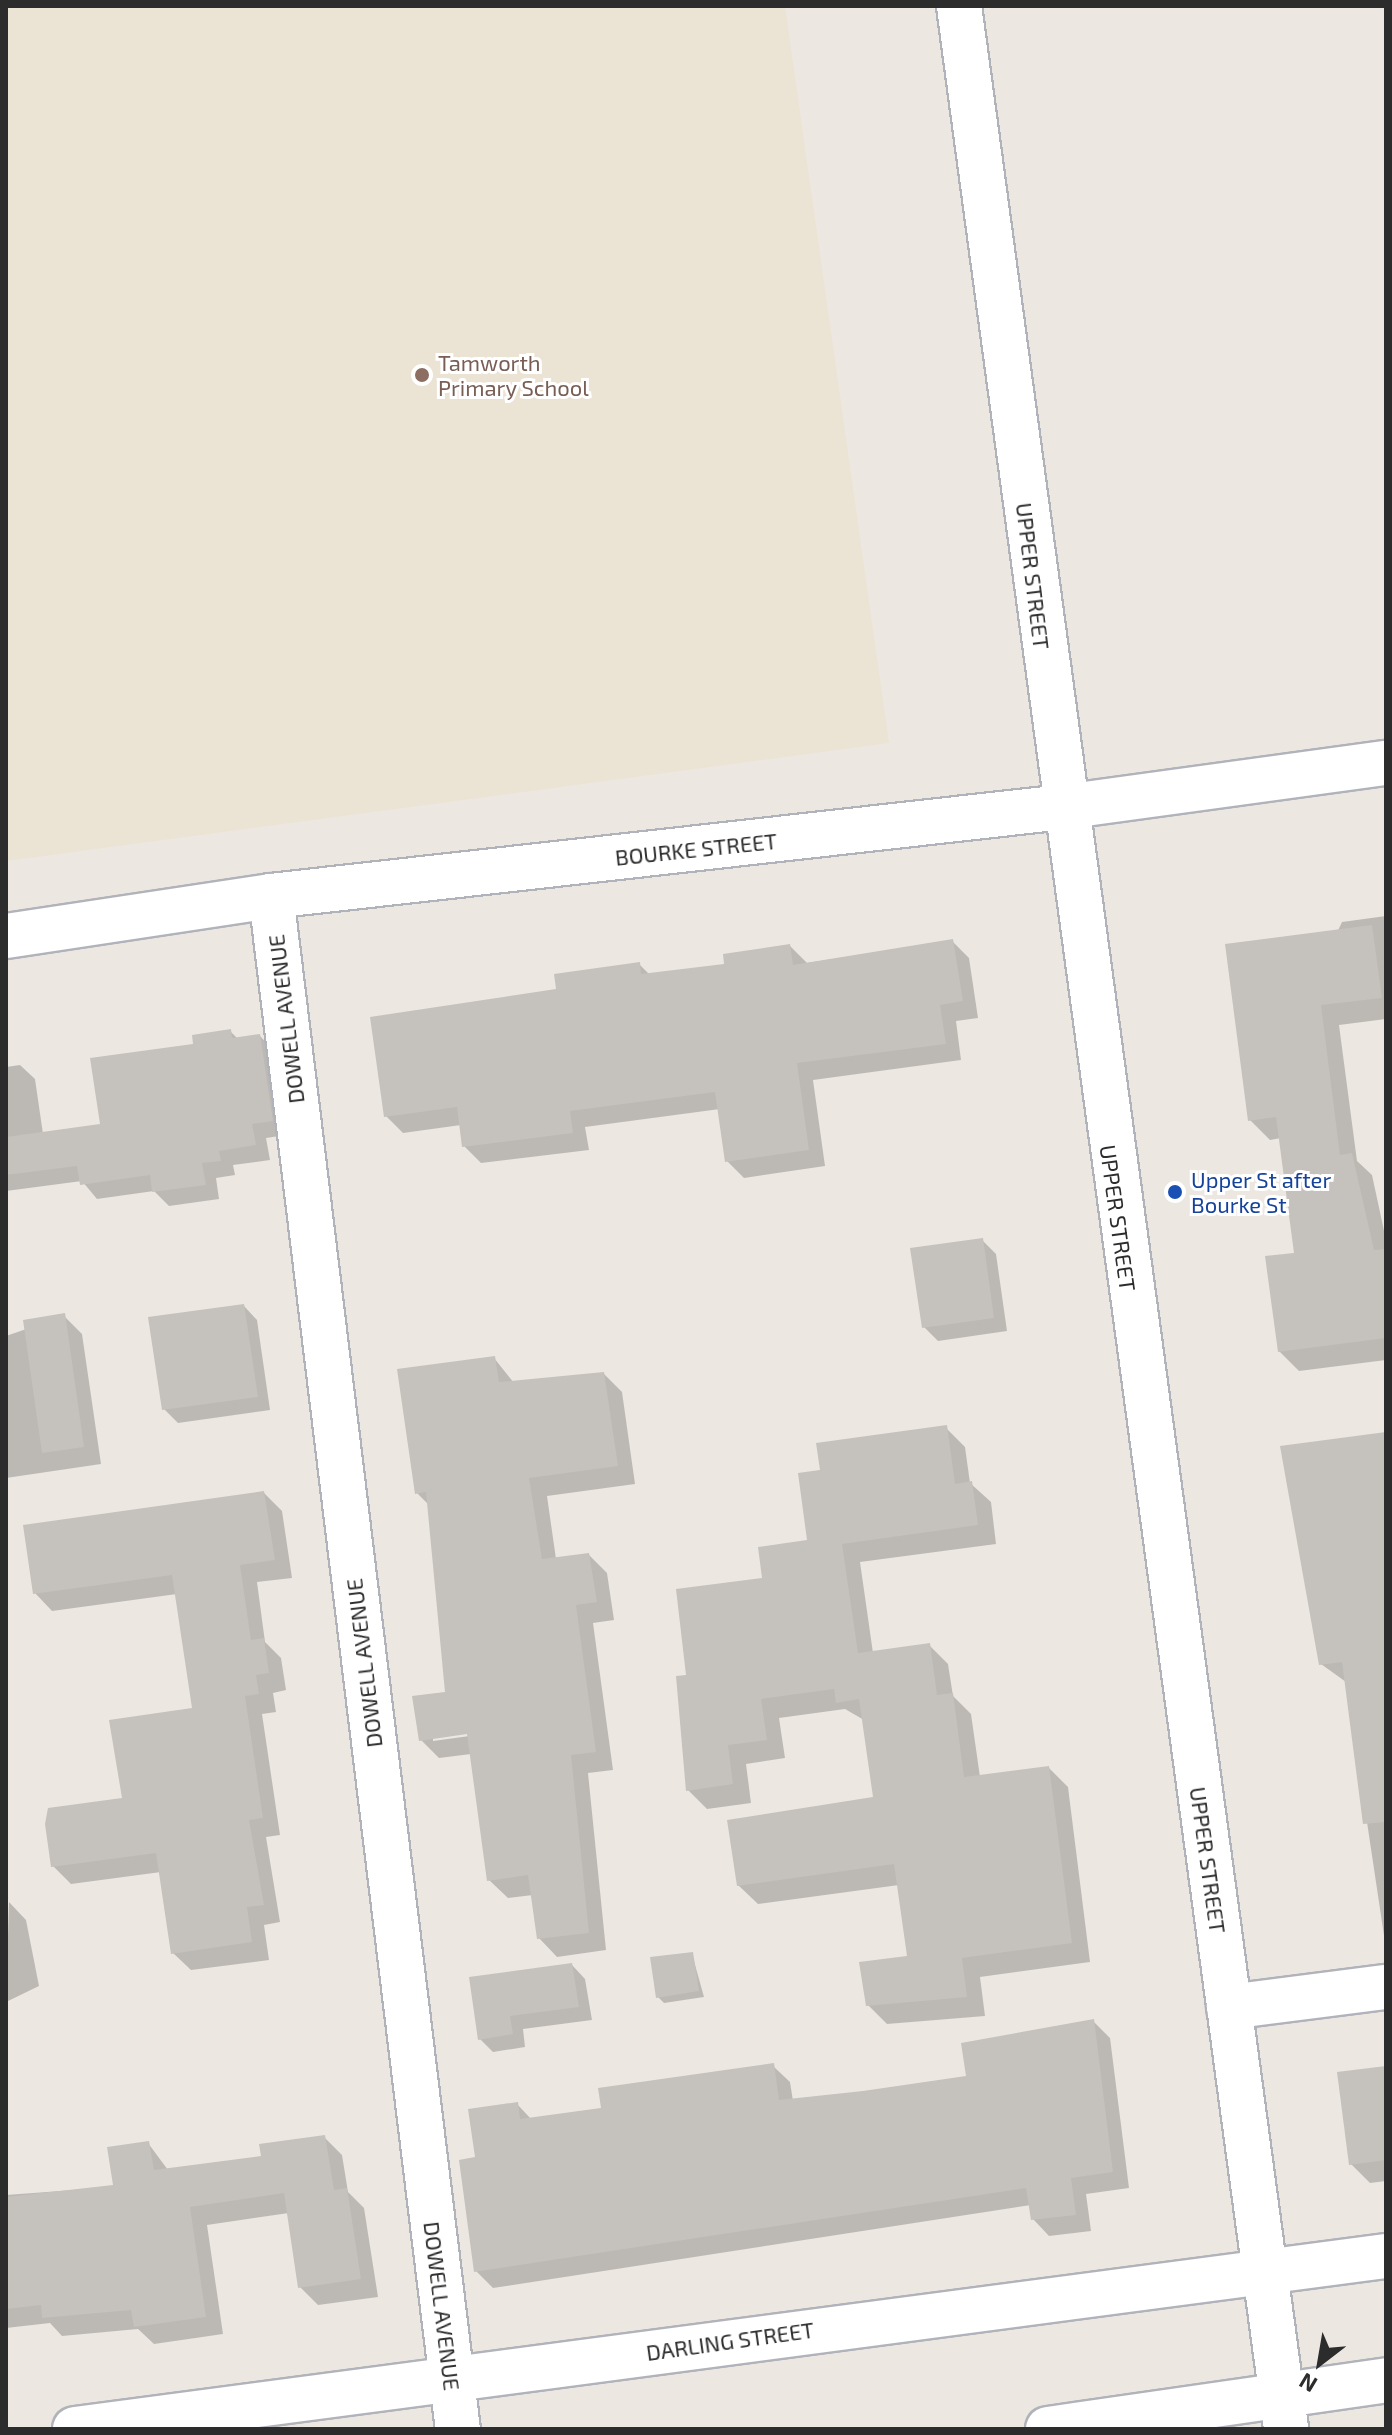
<!DOCTYPE html>
<html>
<head>
<meta charset="utf-8">
<style>
  body { margin:0 }
  #map { position:relative; width:1392px; height:2435px; overflow:hidden; background:#ece7e1; font-family:"Exo 2",sans-serif }
  div>[style] { position:absolute }
  .education>* { inset:0; background:#ebe3d3 }
  .shadow>* { inset:0; background:#0003 }
  .building>* { inset:0; background:#c5c1bc }
  .roads { filter:drop-shadow(2px 0 #b1b3bb) drop-shadow(-2px 0 #b1b3bb) drop-shadow(0 2px #b1b3bb) drop-shadow(0 -2px #b1b3bb) }
  .minor>* { height:44px; margin:-22px; padding:0 22px; transform-origin:22px; border-radius:22px; background:#fff }
  .dots>* { width:22px; height:22px; translate:-50% -50%; box-sizing:border-box; border:4px solid #fff; border-radius:50% }
  span { translate:-50% -50%; white-space:nowrap; text-align:center; line-height:1.15; -webkit-text-stroke:6px #fff; paint-order:stroke }
  .education-label { font-size:22px; color:#785e54 }
  .left { translate:0 -50%; text-align:left }
  .street-label { font-size:22px; color:#2c2c2c }
  .transit-label { font-size:22px; color:#164399 }
  .frame { position:absolute; inset:0; border:8px solid #2c2c2c; pointer-events:none }
  .north { position:absolute; left:1280px; top:2323px; width:80px; height:80px; -webkit-text-stroke:6px #fff; paint-order:stroke; rotate:211deg; font-size:22px; font-weight:700; line-height:32px; text-align:center; color:#2c2c2c }
  .north::after { content:''; display:block; margin:auto; width:28px; height:36px; background:#2c2c2c; clip-path:polygon(50% 0,100% 100%,50% 72%,0 100%) }
</style>
</head>
<body>
<div id="map">
  <div class="education">
    <div style="clip-path:polygon(6px 6px,785px 6px,889px 743px,6px 861px)"></div>
  </div>
  <div class="shadow">
    <div style="clip-path:polygon(1386px 916px,1386px 1019px,1339px 1025px,1357px 1161px,1372px 1175px,1386px 1240px,1386px 1360px,1299px 1371px,1279px 1351px,1296px 1255px,1281px 1138px,1270px 1140px,1250px 1120px,1342px 922px)"></div>
    <div style="clip-path:polygon(952px 941px,969px 958px,978px 1018px,956px 1021px,961px 1060px,813px 1080px,825px 1166px,744px 1178px,727px 1161px,720px 1109px,585px 1127px,589px 1150px,481px 1163px,464px 1146px,461px 1125px,403px 1133px,386px 1116px,558px 991px,639px 964px,650px 975px,727px 966px,790px 946px,807px 963px)"></div>
    <div style="clip-path:polygon(230px 1031px,238px 1039px,260px 1036px,274px 1051px,286px 1135px,266px 1138px,270px 1160px,233px 1165px,235px 1175px,216px 1178px,219px 1199px,169px 1206px,154px 1191px,97px 1199px,82px 1181px,6px 1191px,6px 1067px,20px 1065px,35px 1079px,43px 1134px,102px 1126px,195px 1045px)"></div>
    <div style="clip-path:polygon(982px 1240px,996px 1254px,1007px 1331px,938px 1341px,924px 1327px)"></div>
    <div style="clip-path:polygon(244px 1306px,257px 1320px,270px 1410px,178px 1423px,164px 1409px)"></div>
    <div style="clip-path:polygon(64px 1316px,82px 1334px,101px 1464px,6px 1478px,6px 1336px)"></div>
    <div style="clip-path:polygon(evenodd,494px 1358px,514px 1383px,604px 1374px,622px 1392px,635px 1484px,547px 1496px,556px 1559px,589px 1555px,607px 1573px,614px 1620px,593px 1623px,613px 1770px,588px 1773px,606px 1950px,557px 1957px,539px 1938px,533px 1895px,508px 1898px,489px 1880px,471px 1754px,439px 1758px,421px 1740px,447px 1694px,430px 1506px,417px 1493px,494px 1358px,476px 1731px,477px 1735px,433px 1741px,433px 1737px,476px 1731px)"></div>
    <div style="clip-path:polygon(946px 1428px,965px 1447px,970px 1483px,991px 1502px,996px 1544px,860px 1562px,873px 1653px,929px 1645px,948px 1664px,953px 1696px,971px 1714px,980px 1777px,1049px 1768px,1068px 1787px,1090px 1962px,980px 1977px,985px 2016px,887px 2024px,868px 2005px,909px 1958px,899px 1885px,758px 1904px,738px 1885px,875px 1799px,864px 1720px,845px 1709px,779px 1718px,785px 1758px,746px 1764px,751px 1803px,707px 1809px,688px 1790px,688px 1677px,765px 1579px,809px 1542px,822px 1472px)"></div>
    <div style="clip-path:polygon(1386px 1434px,1386px 1949px,1346px 1682px,1321px 1664px)"></div>
    <div style="clip-path:polygon(264px 1493px,282px 1511px,292px 1578px,257px 1582px,265px 1642px,281px 1658px,286px 1690px,273px 1693px,276px 1712px,262px 1714px,280px 1835px,266px 1837px,280px 1922px,264px 1925px,269px 1960px,191px 1970px,173px 1953px,161px 1872px,71px 1884px,53px 1866px,124px 1800px,194px 1710px,177px 1594px,52px 1611px,35px 1593px)"></div>
    <div style="clip-path:polygon(9px 1902px,26px 1920px,39px 1986px,6px 2002px)"></div>
    <div style="clip-path:polygon(692px 1954px,704px 1997px,664px 2003px,658px 1997px)"></div>
    <div style="clip-path:polygon(572px 1965px,585px 1979px,592px 2020px,523px 2029px,525px 2047px,493px 2052px,480px 2039px)"></div>
    <div style="clip-path:polygon(1094px 2022px,1110px 2038px,1129px 2188px,1086px 2194px,1091px 2231px,1049px 2236px,1033px 2219px,1031px 2205px,493px 2288px,476px 2271px,477px 2159px,517px 2104px,532px 2120px,603px 2110px,773px 2066px,790px 2082px,793px 2101px,968px 2078px)"></div>
    <div style="clip-path:polygon(1386px 2068px,1386px 2181px,1370px 2183px,1351px 2164px)"></div>
    <div style="clip-path:polygon(324px 2137px,342px 2155px,348px 2192px,364px 2208px,378px 2297px,318px 2305px,300px 2287px,289px 2213px,207px 2225px,223px 2334px,154px 2344px,138px 2329px,62px 2336px,50px 2323px,6px 2328px,6px 2195px,115px 2187px,148px 2143px,168px 2170px,263px 2157px)"></div>
  </div>
  <div class="building">
    <div style="clip-path:polygon(1372px 925px,1382px 998px,1321px 1005px,1340px 1155px,1352px 1153px,1374px 1250px,1386px 1249px,1386px 1338px,1278px 1352px,1265px 1256px,1294px 1253px,1276px 1117px,1248px 1121px,1225px 944px)"></div>
    <div style="clip-path:polygon(953px 939px,963px 1001px,940px 1005px,946px 1044px,797px 1063px,809px 1150px,725px 1162px,715px 1092px,570px 1111px,573px 1133px,462px 1147px,457px 1107px,384px 1117px,370px 1017px,556px 989px,554px 974px,640px 962px,641px 974px,724px 964px,723px 954px,790px 944px,793px 965px)"></div>
    <div style="clip-path:polygon(231px 1029px,232px 1038px,260px 1034px,273px 1121px,252px 1124px,256px 1145px,219px 1151px,221px 1161px,202px 1163px,206px 1185px,152px 1192px,150px 1175px,80px 1185px,77px 1166px,6px 1175px,6px 1137px,100px 1124px,90px 1058px,193px 1044px,192px 1035px)"></div>
    <div style="clip-path:polygon(983px 1238px,994px 1318px,922px 1328px,910px 1248px)"></div>
    <div style="clip-path:polygon(244px 1304px,258px 1397px,162px 1410px,148px 1317px)"></div>
    <div style="clip-path:polygon(65px 1313px,84px 1447px,42px 1453px,23px 1320px)"></div>
    <div style="clip-path:polygon(495px 1356px,499px 1382px,604px 1372px,618px 1466px,529px 1478px,542px 1559px,589px 1553px,597px 1602px,576px 1605px,596px 1752px,571px 1755px,589px 1933px,537px 1939px,528px 1875px,487px 1881px,467px 1734px,419px 1741px,412px 1696px,445px 1692px,426px 1492px,415px 1494px,397px 1369px)"></div>
    <div style="clip-path:polygon(947px 1425px,955px 1484px,972px 1481px,978px 1525px,842px 1544px,858px 1653px,930px 1643px,937px 1695px,953px 1693px,964px 1777px,1049px 1766px,1072px 1943px,962px 1958px,967px 1997px,866px 2006px,859px 1962px,907px 1956px,894px 1864px,737px 1886px,727px 1820px,873px 1797px,859px 1699px,836px 1703px,834px 1689px,761px 1699px,767px 1740px,728px 1745px,733px 1784px,686px 1791px,676px 1676px,686px 1675px,676px 1589px,762px 1578px,758px 1547px,807px 1540px,798px 1473px,820px 1470px,816px 1443px)"></div>
    <div style="clip-path:polygon(1386px 1432px,1386px 1822px,1363px 1824px,1342px 1662px,1319px 1665px,1280px 1446px)"></div>
    <div style="clip-path:polygon(264px 1491px,275px 1560px,240px 1565px,251px 1640px,264px 1638px,269px 1673px,256px 1675px,259px 1694px,245px 1696px,263px 1818px,249px 1820px,264px 1905px,247px 1907px,252px 1942px,171px 1954px,156px 1853px,51px 1867px,45px 1824px,48px 1808px,122px 1798px,109px 1720px,192px 1708px,172px 1575px,33px 1594px,23px 1525px)"></div>
    <div style="clip-path:polygon(693px 1952px,699px 1991px,656px 1998px,650px 1957px)"></div>
    <div style="clip-path:polygon(572px 1963px,579px 2007px,510px 2016px,513px 2034px,478px 2040px,469px 1977px)"></div>
    <div style="clip-path:polygon(1094px 2019px,1113px 2172px,1071px 2178px,1076px 2215px,1031px 2220px,1026px 2188px,474px 2272px,459px 2160px,475px 2157px,468px 2109px,518px 2102px,520px 2119px,601px 2108px,598px 2088px,774px 2063px,779px 2100px,863px 2091px,966px 2076px,961px 2043px)"></div>
    <div style="clip-path:polygon(1386px 2066px,1386px 2160px,1349px 2165px,1337px 2072px)"></div>
    <div style="clip-path:polygon(325px 2135px,334px 2190px,347px 2188px,361px 2279px,298px 2288px,284px 2193px,190px 2207px,206px 2317px,134px 2327px,131px 2310px,42px 2318px,41px 2305px,6px 2309px,6px 2197px,113px 2185px,107px 2147px,149px 2141px,154px 2170px,261px 2156px,259px 2144px)"></div>
  </div>
  <div class="roads">
    <div class="minor">
      <div style="left:959px;top:6px;width:2445px;rotate:82.31deg"></div>
      <div style="left:271px;top:896px;width:1544px;rotate:83.05deg"></div>
      <div style="left:6px;top:936px;width:268px;rotate:-8.6deg"></div>
      <div style="left:271px;top:896px;width:797px;rotate:-6.41deg"></div>
      <div style="left:1063px;top:807px;width:326px;rotate:-7.8deg"></div>
      <div style="left:1229px;top:2007px;width:158px;rotate:-7.3deg"></div>
      <div style="left:75px;top:2429px;width:1322px;rotate:-7.52deg"></div>
      <div style="left:1048px;top:2429px;width:342px;rotate:-8.2deg"></div>
    </div>
  </div>
  <div class="dots">
    <div style="left:422px;top:375px;background:#8d6e63"></div>
    <div style="left:1175px;top:1192px;background:#1a4fb4"></div>
  </div>
  <div class="education-label">
    <span class="left" style="left:438px;top:375px">Tamworth<br>Primary School</span>
  </div>
  <div class="street-label">
    <span style="left:1033px;top:576px;rotate:83deg">UPPER STREET</span>
    <span style="left:696px;top:849px;rotate:-6deg">BOURKE STREET</span>
    <span style="left:286px;top:1019px;rotate:-97deg">DOWELL AVENUE</span>
    <span style="left:1118px;top:1218px;rotate:82deg">UPPER STREET</span>
    <span style="left:364px;top:1663px;rotate:-97deg">DOWELL AVENUE</span>
    <span style="left:1208px;top:1860px;rotate:82deg">UPPER STREET</span>
    <span style="left:442px;top:2306px;rotate:83deg">DOWELL AVENUE</span>
    <span style="left:730px;top:2341px;rotate:-8deg">DARLING STREET</span>
  </div>
  <div class="transit-label">
    <span class="left" style="left:1191px;top:1192px">Upper St after<br>Bourke St</span>
  </div>
  <div class="frame"></div>
  <div class="north">N</div>
</div>
</body>
</html>
